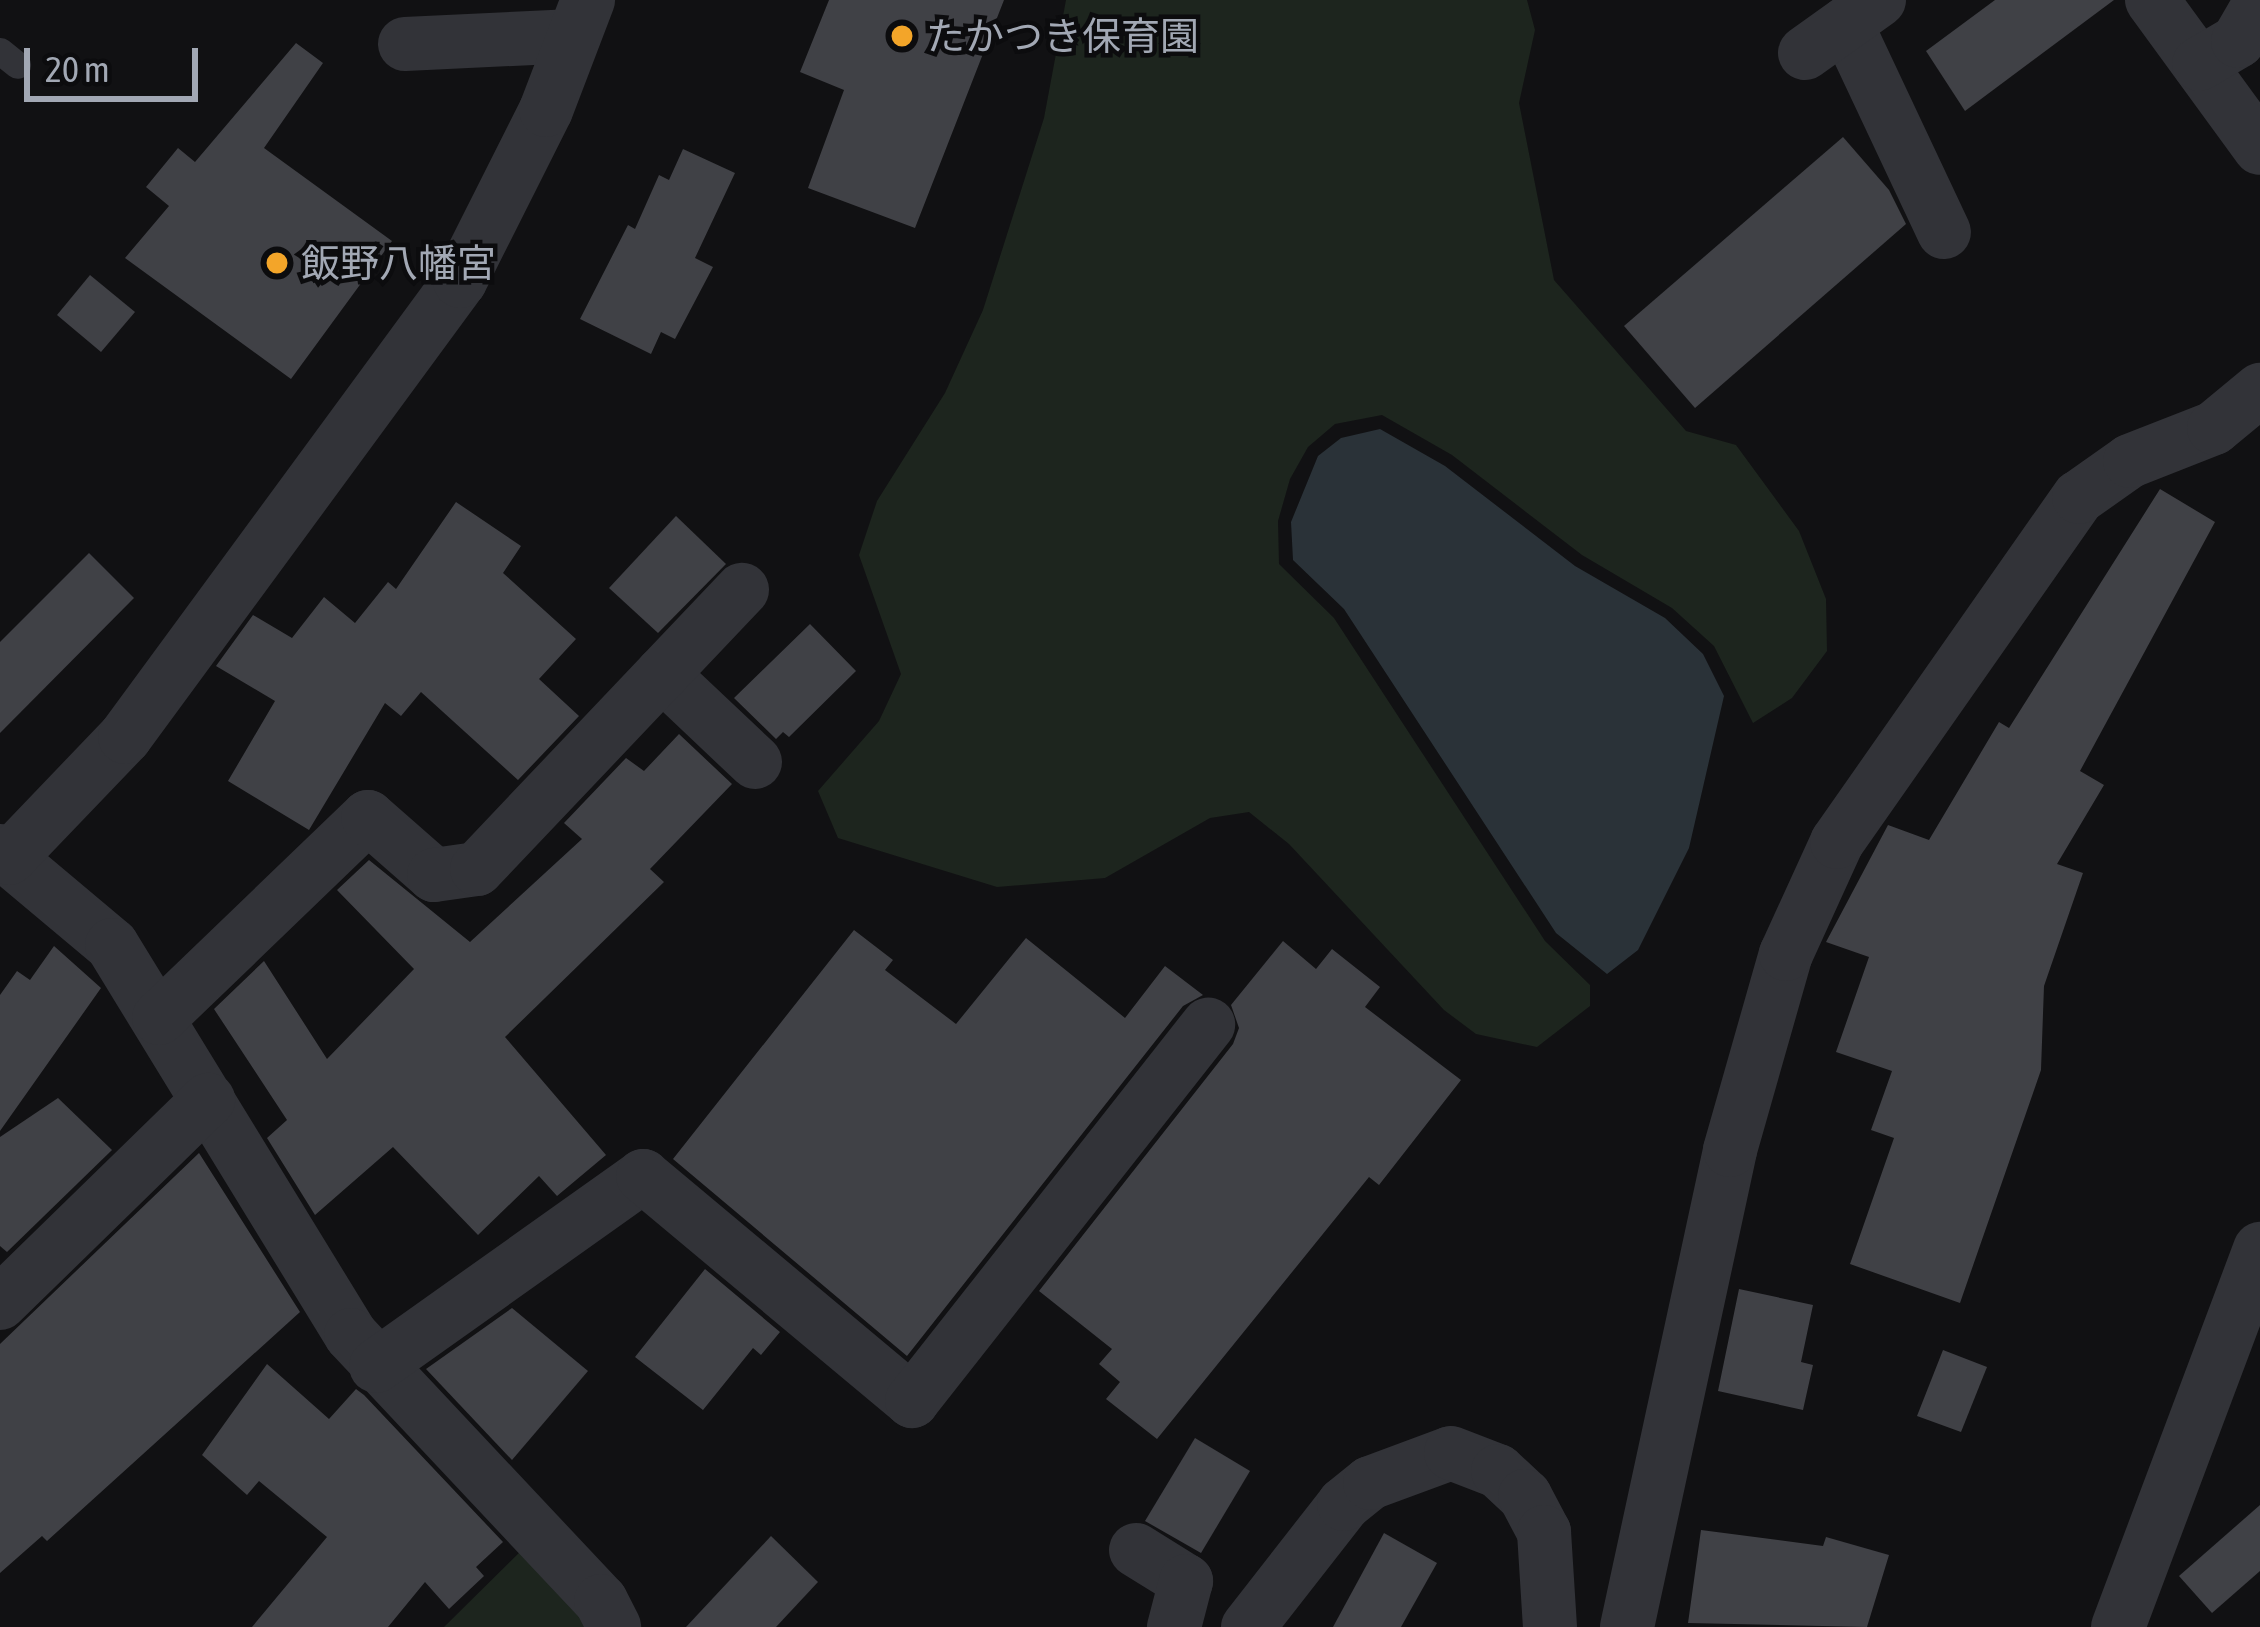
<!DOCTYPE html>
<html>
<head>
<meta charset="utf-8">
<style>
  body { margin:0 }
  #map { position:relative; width:2260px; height:1627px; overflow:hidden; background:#111113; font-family:"Asap Condensed","Noto Sans JP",sans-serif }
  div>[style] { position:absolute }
  .green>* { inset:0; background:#1d251e }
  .water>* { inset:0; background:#2a3238 }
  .building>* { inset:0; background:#404146 }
  .service>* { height:27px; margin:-13.5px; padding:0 13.5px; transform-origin:13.5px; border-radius:13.5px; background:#323338 }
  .minor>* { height:54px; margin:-27px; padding:0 27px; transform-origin:27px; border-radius:27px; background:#323338 }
  .dots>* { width:33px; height:33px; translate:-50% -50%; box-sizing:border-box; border:6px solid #0c0c0e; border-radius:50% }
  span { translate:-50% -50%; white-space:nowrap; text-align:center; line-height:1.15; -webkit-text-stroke:9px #0c0c0e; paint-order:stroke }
  .poi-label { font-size:39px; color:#a2a8b4 }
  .left { translate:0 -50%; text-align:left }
  .scale { position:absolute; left:24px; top:48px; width:174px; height:54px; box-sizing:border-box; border:6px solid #a2a8b4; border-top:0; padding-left:15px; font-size:36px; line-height:42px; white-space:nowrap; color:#a2a8b4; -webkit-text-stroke:9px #0c0c0e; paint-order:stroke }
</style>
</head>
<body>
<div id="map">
  <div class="green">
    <div style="clip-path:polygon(1066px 0,1527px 0,1535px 30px,1519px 103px,1554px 280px,1686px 431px,1736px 445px,1799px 531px,1826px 599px,1827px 651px,1792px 698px,1753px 723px,1714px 646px,1672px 608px,1582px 555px,1452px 455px,1382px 415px,1335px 424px,1308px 447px,1290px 479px,1278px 521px,1279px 564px,1334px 618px,1545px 941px,1590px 985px,1590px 1006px,1537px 1047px,1476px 1034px,1444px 1010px,1289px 844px,1249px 812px,1210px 818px,1105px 878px,997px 887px,838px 838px,818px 791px,879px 721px,901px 674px,859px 555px,877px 501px,945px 393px,983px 310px,1044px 118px)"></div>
    <div style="clip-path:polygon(527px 1545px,587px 1627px,444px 1627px)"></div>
  </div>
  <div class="water">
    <div style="clip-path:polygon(1380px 429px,1445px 466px,1575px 566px,1665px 618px,1703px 654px,1724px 696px,1689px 848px,1638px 950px,1607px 974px,1556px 933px,1344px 609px,1293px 560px,1291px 522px,1318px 456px,1341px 438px)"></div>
  </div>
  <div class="building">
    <div style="clip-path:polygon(829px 0,1004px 0,915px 228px,808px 188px,844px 90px,800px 72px)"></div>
    <div style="clip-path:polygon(1995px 0,2114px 0,1965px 111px,1926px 51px)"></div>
    <div style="clip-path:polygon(296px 43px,323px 63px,264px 148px,392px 241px,291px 379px,125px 258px,169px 206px,146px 187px,178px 148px,195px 162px)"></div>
    <div style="clip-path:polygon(1843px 137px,1889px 190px,1906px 224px,1695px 408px,1624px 326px)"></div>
    <div style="clip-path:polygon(683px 149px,735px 173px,695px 258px,713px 267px,675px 339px,661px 332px,651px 354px,580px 319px,628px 225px,635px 229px,659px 175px,669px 180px)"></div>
    <div style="clip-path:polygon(90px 275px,135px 312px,101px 352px,57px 315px)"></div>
    <div style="clip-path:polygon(2160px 489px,2215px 522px,2080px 771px,2104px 785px,2057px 864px,2083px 873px,2044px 986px,2041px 1070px,1960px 1303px,1850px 1264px,1894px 1138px,1871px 1130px,1892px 1071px,1836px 1052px,1869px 957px,1826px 942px,1888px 825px,1929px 840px,1999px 722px,2009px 728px)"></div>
    <div style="clip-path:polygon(456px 502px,521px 546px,503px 573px,576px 639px,539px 679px,579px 716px,518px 780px,421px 692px,401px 716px,385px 703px,309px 830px,228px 781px,275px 701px,216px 666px,253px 615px,292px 638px,324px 597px,355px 623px,388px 582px,396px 589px)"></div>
    <div style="clip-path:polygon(676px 516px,726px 564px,658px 633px,609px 588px)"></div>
    <div style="clip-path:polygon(89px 553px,134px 598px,0 733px,0 642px)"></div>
    <div style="clip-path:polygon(810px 624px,856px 671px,789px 737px,783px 732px,776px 739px,734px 698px)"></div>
    <div style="clip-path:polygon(679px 734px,732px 784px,650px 869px,664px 882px,505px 1037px,606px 1155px,557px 1196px,539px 1176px,478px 1235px,393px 1147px,315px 1215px,267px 1138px,287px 1120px,214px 1009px,264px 961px,327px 1059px,414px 969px,337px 890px,369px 860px,470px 942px,582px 839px,564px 823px,626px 758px,644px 771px)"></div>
    <div style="clip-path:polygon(854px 930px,893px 960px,885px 970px,956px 1024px,1026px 938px,1125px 1018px,1165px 966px,1203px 995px,1183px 1006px,907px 1356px,673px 1159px)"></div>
    <div style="clip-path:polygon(1283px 941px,1316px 969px,1332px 949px,1380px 987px,1365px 1007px,1461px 1080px,1379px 1185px,1369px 1177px,1157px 1439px,1106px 1399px,1120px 1382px,1099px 1364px,1112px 1349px,1039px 1291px,1233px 1044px,1239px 1028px,1231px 1005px)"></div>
    <div style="clip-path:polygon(54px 946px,101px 988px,0 1131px,0 995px,17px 971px,30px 980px)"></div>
    <div style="clip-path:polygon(58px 1098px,112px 1150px,7px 1252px,0 1246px,0 1137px)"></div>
    <div style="clip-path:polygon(199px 1153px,300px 1312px,47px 1541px,42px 1536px,0 1573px,0 1344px)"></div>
    <div style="clip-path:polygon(705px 1269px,780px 1332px,761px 1355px,753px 1348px,703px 1410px,635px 1357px)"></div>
    <div style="clip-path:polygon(1739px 1289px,1813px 1305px,1801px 1362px,1813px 1365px,1803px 1410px,1718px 1391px)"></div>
    <div style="clip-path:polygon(512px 1308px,588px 1371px,512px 1460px,426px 1369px)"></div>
    <div style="clip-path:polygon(1943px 1350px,1987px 1367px,1961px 1432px,1917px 1416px)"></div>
    <div style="clip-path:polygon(267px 1364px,329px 1419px,356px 1389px,364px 1395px,503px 1542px,476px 1567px,484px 1576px,449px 1609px,425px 1582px,388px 1627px,252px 1627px,327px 1537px,259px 1481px,247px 1495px,202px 1455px)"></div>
    <div style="clip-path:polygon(1195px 1438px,1250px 1471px,1201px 1553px,1145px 1521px)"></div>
    <div style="clip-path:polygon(2260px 1505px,2260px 1571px,2212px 1613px,2179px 1576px)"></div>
    <div style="clip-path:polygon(1701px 1530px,1823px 1546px,1826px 1537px,1889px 1555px,1867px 1627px,1688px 1623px)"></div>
    <div style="clip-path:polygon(1384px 1533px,1437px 1563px,1401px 1627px,1333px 1627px)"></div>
    <div style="clip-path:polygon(771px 1536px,818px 1582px,776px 1627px,686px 1627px)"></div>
  </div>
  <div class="service">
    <div style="left:0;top:51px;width:22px;rotate:39deg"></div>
  </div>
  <div class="minor">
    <div style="left:2152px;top:0;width:183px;rotate:53.9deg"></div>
    <div style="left:1846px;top:24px;width:230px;rotate:64.8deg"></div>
    <div style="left:405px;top:44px;width:169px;rotate:-2.7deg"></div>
    <div style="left:1805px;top:53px;width:91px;rotate:-35.6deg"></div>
    <div style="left:2199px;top:64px;width:45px;rotate:-30.5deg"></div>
    <div style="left:2238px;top:41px;width:44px;rotate:-59.9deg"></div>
    <div style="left:662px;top:674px;width:128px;rotate:43.4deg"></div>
    <div style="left:0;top:851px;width:146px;rotate:40deg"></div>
    <div style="left:112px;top:945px;width:457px;rotate:58.5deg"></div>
    <div style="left:351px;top:1335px;width:365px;rotate:46.8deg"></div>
    <div style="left:601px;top:1601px;width:29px;rotate:63deg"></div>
    <div style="left:9px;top:858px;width:168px;rotate:-46.2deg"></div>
    <div style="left:125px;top:737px;width:566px;rotate:-53.7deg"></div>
    <div style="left:460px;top:281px;width:191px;rotate:-63.3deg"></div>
    <div style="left:546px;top:110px;width:118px;rotate:-69.1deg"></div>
    <div style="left:159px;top:1018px;width:290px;rotate:-43.9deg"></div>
    <div style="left:368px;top:817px;width:88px;rotate:41.3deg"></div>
    <div style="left:434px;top:875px;width:43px;rotate:-7.9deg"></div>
    <div style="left:477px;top:869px;width:385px;rotate:-46.5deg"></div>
    <div style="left:0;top:1303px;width:291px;rotate:-44.3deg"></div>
    <div style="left:376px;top:1366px;width:328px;rotate:-35.4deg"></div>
    <div style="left:643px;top:1176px;width:351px;rotate:39.9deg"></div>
    <div style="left:912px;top:1401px;width:479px;rotate:-51.8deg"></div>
    <div style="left:1136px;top:1550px;width:59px;rotate:31.8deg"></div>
    <div style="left:1186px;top:1581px;width:48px;rotate:104.6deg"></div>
    <div style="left:1248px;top:1627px;width:156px;rotate:-52deg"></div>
    <div style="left:1344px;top:1504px;width:33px;rotate:-39deg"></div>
    <div style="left:1370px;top:1483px;width:86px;rotate:-20.3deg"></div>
    <div style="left:1451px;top:1453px;width:50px;rotate:21deg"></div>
    <div style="left:1498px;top:1471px;width:37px;rotate:43deg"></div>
    <div style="left:1525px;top:1496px;width:41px;rotate:62.2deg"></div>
    <div style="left:1544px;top:1532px;width:95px;rotate:86.4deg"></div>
    <div style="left:1627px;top:1627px;width:488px;rotate:-77.8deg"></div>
    <div style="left:1730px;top:1150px;width:204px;rotate:-74.1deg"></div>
    <div style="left:1786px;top:954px;width:123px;rotate:-65.5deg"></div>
    <div style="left:1837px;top:842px;width:421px;rotate:-55deg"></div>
    <div style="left:2079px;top:497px;width:62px;rotate:-35.2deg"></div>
    <div style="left:2130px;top:461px;width:90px;rotate:-21.4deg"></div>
    <div style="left:2214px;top:428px;width:60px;rotate:-39.6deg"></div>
    <div style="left:2118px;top:1627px;width:404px;rotate:-69.4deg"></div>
  </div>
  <div class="dots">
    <div style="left:902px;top:36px;background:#f3a529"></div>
    <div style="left:277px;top:263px;background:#f3a529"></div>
  </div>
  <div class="poi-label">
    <span class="left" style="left:926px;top:36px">たかつき保育園</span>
    <span class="left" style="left:301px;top:263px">飯野八幡宮</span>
  </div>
  <div class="scale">20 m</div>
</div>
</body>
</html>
